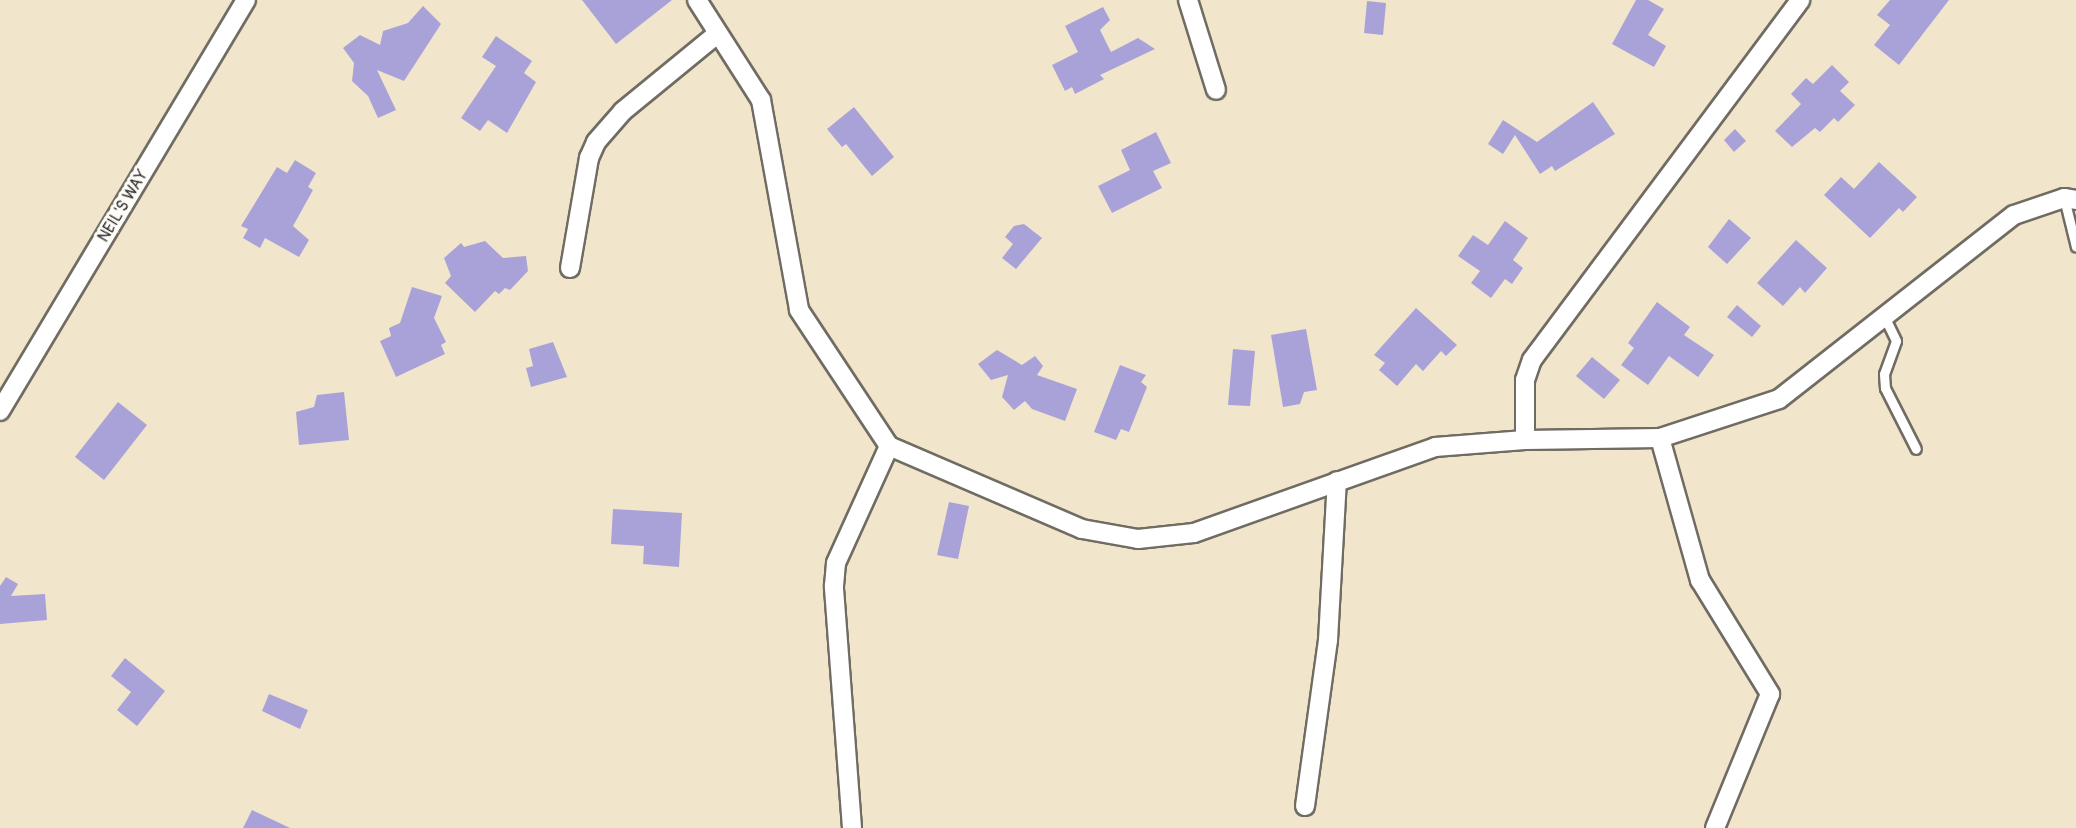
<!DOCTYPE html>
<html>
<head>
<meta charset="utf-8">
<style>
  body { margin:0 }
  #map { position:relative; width:2076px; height:828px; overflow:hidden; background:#f1e6cb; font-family:Pangolin,sans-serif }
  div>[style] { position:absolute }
  .building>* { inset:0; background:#a9a2d8 }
  .roads { filter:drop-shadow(2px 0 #706c63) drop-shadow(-2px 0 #706c63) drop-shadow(0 2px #706c63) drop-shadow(0 -2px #706c63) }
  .lane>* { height:9px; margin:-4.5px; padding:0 4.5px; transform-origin:4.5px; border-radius:4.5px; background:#fff }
  .street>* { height:18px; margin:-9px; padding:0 9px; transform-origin:9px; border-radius:9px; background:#fff }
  span { translate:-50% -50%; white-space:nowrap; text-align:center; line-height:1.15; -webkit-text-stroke:6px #fdfcf7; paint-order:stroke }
  .street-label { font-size:16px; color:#2b2b2b }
</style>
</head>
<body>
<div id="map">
  <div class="building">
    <div style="clip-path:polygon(582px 0,672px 0,616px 44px)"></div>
    <div style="clip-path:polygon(1636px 0,1648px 0,1664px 9px,1648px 35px,1666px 46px,1654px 67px,1612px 44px)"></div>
    <div style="clip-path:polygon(1890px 0,1949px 0,1899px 65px,1874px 45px,1890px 25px,1877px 15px)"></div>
    <div style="clip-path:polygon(1367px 1px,1386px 3px,1383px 35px,1364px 33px)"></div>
    <div style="clip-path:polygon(423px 6px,441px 24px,404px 81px,377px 70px,396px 110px,378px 118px,368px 96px,352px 81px,354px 63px,343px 48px,360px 35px,380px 45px,383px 31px,408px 23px)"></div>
    <div style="clip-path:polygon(1103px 7px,1110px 20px,1100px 30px,1111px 52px,1138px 38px,1155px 49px,1100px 75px,1104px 79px,1075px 94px,1072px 87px,1065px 91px,1052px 65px,1078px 52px,1065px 26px)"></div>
    <div style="clip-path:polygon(496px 36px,532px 61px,524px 73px,536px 82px,507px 133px,488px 120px,480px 131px,461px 118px,496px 66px,482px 57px)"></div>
    <div style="clip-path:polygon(1832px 65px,1849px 82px,1840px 91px,1855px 105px,1838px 122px,1834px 118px,1820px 132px,1815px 128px,1792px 147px,1775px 131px,1801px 104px,1791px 94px,1806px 78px,1813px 84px)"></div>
    <div style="clip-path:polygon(1593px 102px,1615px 134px,1555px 171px,1552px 166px,1540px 174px,1515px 135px,1503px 154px,1488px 144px,1503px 120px,1537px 142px)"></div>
    <div style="clip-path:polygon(854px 107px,894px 157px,872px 176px,846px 144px,842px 147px,827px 129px)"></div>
    <div style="clip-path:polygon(1735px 129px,1746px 141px,1734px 152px,1724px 140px)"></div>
    <div style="clip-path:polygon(1156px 132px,1171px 163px,1153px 171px,1162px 188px,1112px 213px,1098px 186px,1130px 170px,1121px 150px)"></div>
    <div style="clip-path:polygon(295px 160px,316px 173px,308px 187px,313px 190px,293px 226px,309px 240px,299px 257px,265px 238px,260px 248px,243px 238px,248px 229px,241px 226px,277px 167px,287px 173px)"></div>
    <div style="clip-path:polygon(1879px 162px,1917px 197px,1903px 212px,1899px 208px,1870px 238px,1824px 195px,1841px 177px,1854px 189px)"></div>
    <div style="clip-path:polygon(1729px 219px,1751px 238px,1727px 264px,1708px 247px)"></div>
    <div style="clip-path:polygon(1505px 221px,1528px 238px,1513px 260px,1523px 268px,1512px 284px,1505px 279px,1491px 298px,1471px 283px,1480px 271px,1458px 256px,1473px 235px,1488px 245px)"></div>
    <div style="clip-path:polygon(1024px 224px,1042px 238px,1016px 269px,1002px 258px,1013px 244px,1005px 237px,1014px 226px)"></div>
    <div style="clip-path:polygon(1796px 240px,1827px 268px,1805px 293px,1800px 287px,1783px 306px,1757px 283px)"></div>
    <div style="clip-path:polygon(485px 241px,503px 258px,526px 256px,528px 271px,510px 290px,505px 288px,499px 294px,495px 291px,475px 312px,445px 283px,451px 276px,444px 258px,461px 243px,464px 247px)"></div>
    <div style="clip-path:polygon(412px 287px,442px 296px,434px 318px,446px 342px,441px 345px,445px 354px,396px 377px,380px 341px,391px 336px,389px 328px,400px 323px)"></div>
    <div style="clip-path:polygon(1657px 302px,1690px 327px,1684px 335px,1714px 355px,1698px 377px,1669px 356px,1648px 385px,1621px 365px,1634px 348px,1628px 343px)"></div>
    <div style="clip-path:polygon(1737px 305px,1761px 326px,1752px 337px,1727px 317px)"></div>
    <div style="clip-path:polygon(1416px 308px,1457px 345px,1446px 356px,1441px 351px,1423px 371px,1416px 364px,1397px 386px,1379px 370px,1385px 363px,1374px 355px)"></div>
    <div style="clip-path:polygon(1306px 329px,1317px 390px,1304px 392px,1300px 404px,1283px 407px,1271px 335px)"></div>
    <div style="clip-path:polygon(553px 342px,567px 377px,531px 387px,526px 368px,533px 366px,529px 349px)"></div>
    <div style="clip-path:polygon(1233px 349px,1255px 351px,1250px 406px,1228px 405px)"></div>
    <div style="clip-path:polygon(997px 350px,1022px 365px,1035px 356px,1043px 366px,1037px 375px,1077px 389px,1065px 421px,1032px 409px,1025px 401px,1014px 410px,1002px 397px,1008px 375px,991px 380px,978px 364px)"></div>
    <div style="clip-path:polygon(1592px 357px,1620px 380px,1604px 399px,1576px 376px)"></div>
    <div style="clip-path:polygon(1120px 365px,1146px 375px,1141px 382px,1147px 387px,1129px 432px,1121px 429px,1116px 440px,1094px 432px)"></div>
    <div style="clip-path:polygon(344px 392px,349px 440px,299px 445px,296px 412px,314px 407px,317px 395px)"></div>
    <div style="clip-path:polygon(118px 402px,147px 425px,104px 480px,75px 457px)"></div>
    <div style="clip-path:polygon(949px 502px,969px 506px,958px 559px,937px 555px)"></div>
    <div style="clip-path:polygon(613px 509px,682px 513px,679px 567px,643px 564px,644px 546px,611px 544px)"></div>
    <div style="clip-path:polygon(6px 577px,18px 584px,11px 596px,45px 594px,47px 620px,0 624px,0 586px)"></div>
    <div style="clip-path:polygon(125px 658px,165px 691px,137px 726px,117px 710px,131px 692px,111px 676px)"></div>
    <div style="clip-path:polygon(269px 694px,308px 710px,300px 729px,262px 711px)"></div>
    <div style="clip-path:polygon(252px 810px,290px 828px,243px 828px)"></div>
  </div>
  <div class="roads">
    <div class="lane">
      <div style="left:2064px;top:198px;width:50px;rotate:76.2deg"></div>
      <div style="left:1885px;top:318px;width:25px;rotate:64deg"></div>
      <div style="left:1896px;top:341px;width:35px;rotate:110deg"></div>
      <div style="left:1884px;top:374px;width:14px;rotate:86deg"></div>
      <div style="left:1885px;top:388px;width:68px;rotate:63.1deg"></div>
    </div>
    <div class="street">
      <div style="left:697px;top:0;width:119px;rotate:57.4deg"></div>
      <div style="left:761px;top:100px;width:213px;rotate:79.7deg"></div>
      <div style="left:799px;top:310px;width:163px;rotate:56.5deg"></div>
      <div style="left:889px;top:446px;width:210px;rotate:23.3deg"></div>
      <div style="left:1082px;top:529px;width:57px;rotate:10.1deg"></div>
      <div style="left:1138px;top:539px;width:56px;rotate:-6.1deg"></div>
      <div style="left:1194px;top:533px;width:256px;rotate:-19.6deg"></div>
      <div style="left:1435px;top:447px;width:90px;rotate:-4.4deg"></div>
      <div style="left:1525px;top:440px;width:135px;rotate:-0.8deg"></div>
      <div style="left:1660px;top:438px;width:125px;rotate:-18.1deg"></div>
      <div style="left:1779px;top:399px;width:298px;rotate:-38.1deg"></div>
      <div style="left:2014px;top:215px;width:53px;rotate:-18.8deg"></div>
      <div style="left:2064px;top:198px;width:12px;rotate:9deg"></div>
      <div style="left:1188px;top:0;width:94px;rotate:72.7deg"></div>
      <div style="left:570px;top:268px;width:112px;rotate:-80.2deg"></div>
      <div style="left:589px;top:158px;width:17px;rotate:-66deg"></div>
      <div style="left:596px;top:142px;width:41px;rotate:-48.9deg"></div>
      <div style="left:623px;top:111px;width:122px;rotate:-39.3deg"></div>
      <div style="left:0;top:411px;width:479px;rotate:-59.1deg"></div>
      <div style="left:1660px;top:438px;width:148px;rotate:74.3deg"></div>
      <div style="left:1700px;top:580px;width:134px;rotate:58.4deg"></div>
      <div style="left:1770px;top:694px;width:145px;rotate:112.3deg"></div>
      <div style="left:1525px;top:440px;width:60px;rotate:-90deg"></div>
      <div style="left:1525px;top:380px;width:21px;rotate:-71deg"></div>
      <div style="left:1532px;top:360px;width:449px;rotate:-53.3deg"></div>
      <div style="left:1305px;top:806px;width:168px;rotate:-82.1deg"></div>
      <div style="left:1328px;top:640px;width:159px;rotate:-86.8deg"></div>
      <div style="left:852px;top:828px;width:243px;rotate:-94.3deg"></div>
      <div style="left:834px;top:586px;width:23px;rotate:-85deg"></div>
      <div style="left:836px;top:563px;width:128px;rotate:-65.6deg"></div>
    </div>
  </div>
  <div class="street-label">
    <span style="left:123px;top:206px;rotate:-59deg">NEIL'S WAY</span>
  </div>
</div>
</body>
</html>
